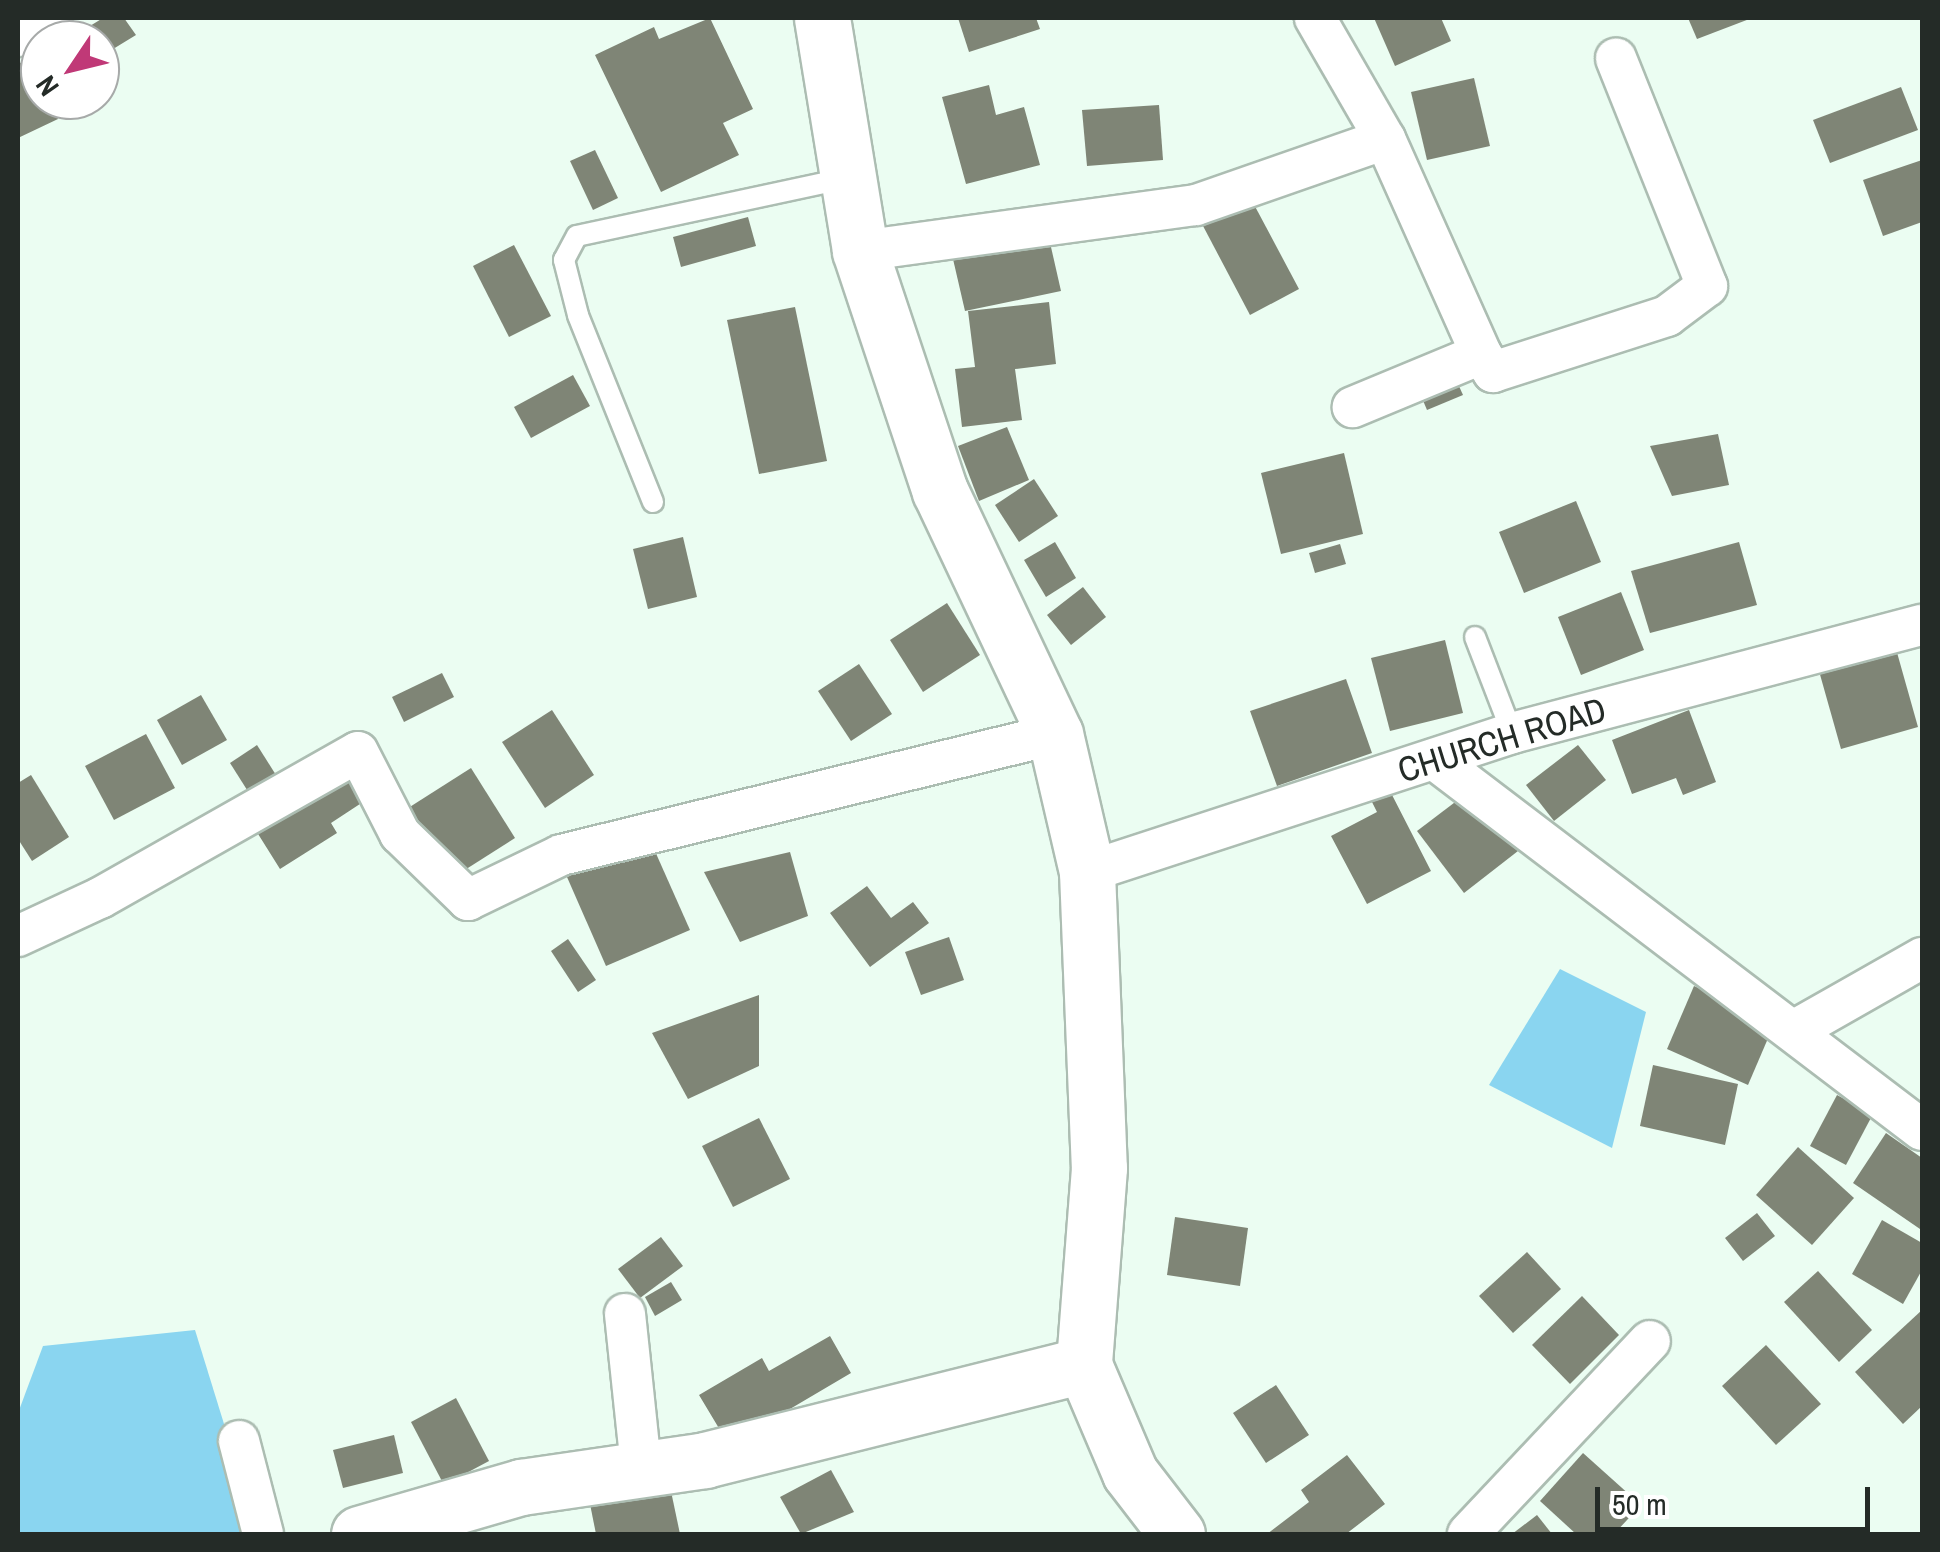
<!DOCTYPE html>
<html>
<head>
<meta charset="utf-8">
<style>
  body { margin:0 }
  #map { position:relative; width:1940px; height:1552px; overflow:hidden; background:#ebfdf2; font-family:"Archivo Narrow",sans-serif }
  div>[style] { position:absolute }
  .water>* { inset:0; background:#8ad5f0 }
  .building>* { inset:0; background:#7f8576 }
  .roads { filter:drop-shadow(2px 0 #acbdb2) drop-shadow(-2px 0 #acbdb2) drop-shadow(0 2px #acbdb2) drop-shadow(0 -2px #acbdb2) }
  .lane>* { height:20px; margin:-10px; padding:0 10px; transform-origin:10px; border-radius:10px; background:#fff }
  .street>* { height:40px; margin:-20px; padding:0 20px; transform-origin:20px; border-radius:20px; background:#fff }
  .secondary>* { height:55px; margin:-27.5px; padding:0 27.5px; transform-origin:27.5px; border-radius:27.5px; background:#fff }
  span { translate:-50% -50%; white-space:nowrap; text-align:center; line-height:1.15; -webkit-text-stroke:8px #fff; paint-order:stroke }
  .street-label { font-size:35px; color:#242b27 }
  .frame { position:absolute; inset:0; border:20px solid #242b27; pointer-events:none }
  .north { position:absolute; left:20px; top:20px; width:100px; height:100px; box-sizing:border-box; background:#fff; border:2px solid #a7aaa9; border-radius:50%; rotate:235deg; font-size:28px; font-weight:700; line-height:40px; text-align:center; color:#242b27 }
  .north::after { content:''; display:block; margin:auto; width:35px; height:45px; background:#c03977; clip-path:polygon(50% 0,100% 100%,50% 72%,0 100%) }
  .scale { position:absolute; left:1595px; top:1487px; width:275px; height:45px; box-sizing:border-box; border:5px solid #242b27; border-top:0; padding-left:12px; font-size:30px; line-height:35px; white-space:nowrap; color:#242b27; -webkit-text-stroke:8px #fff; paint-order:stroke }
</style>
</head>
<body>
<div id="map">
  <div class="water">
    <div style="clip-path:polygon(1560px 969px,1646px 1012px,1612px 1148px,1489px 1085px)"></div>
    <div style="clip-path:polygon(195px 1330px,258px 1534px,18px 1534px,18px 1413px,43px 1346px)"></div>
  </div>
  <div class="building">
    <div style="clip-path:polygon(103px 18px,124px 18px,136px 35px,100px 57px,100px 40px,67px 40px)"></div>
    <div style="clip-path:polygon(710px 18px,753px 109px,723px 123px,739px 155px,661px 192px,595px 55px,654px 27px,659px 39px)"></div>
    <div style="clip-path:polygon(958px 18px,1036px 18px,1040px 29px,969px 52px)"></div>
    <div style="clip-path:polygon(1374px 18px,1441px 18px,1451px 41px,1395px 66px)"></div>
    <div style="clip-path:polygon(1688px 18px,1752px 18px,1697px 39px)"></div>
    <div style="clip-path:polygon(40px 53px,40px 100px,49px 100px,58px 119px,18px 138px,18px 64px)"></div>
    <div style="clip-path:polygon(1474px 78px,1490px 146px,1427px 160px,1411px 92px)"></div>
    <div style="clip-path:polygon(989px 85px,996px 115px,1024px 107px,1040px 165px,966px 184px,942px 97px)"></div>
    <div style="clip-path:polygon(1901px 87px,1918px 130px,1830px 163px,1813px 120px)"></div>
    <div style="clip-path:polygon(1159px 105px,1163px 160px,1087px 166px,1082px 110px)"></div>
    <div style="clip-path:polygon(595px 150px,618px 198px,593px 210px,570px 161px)"></div>
    <div style="clip-path:polygon(1922px 160px,1922px 222px,1883px 236px,1863px 180px)"></div>
    <div style="clip-path:polygon(1242px 182px,1299px 289px,1250px 315px,1193px 207px)"></div>
    <div style="clip-path:polygon(748px 217px,756px 246px,681px 267px,673px 237px)"></div>
    <div style="clip-path:polygon(1046px 225px,1061px 291px,965px 311px,950px 246px)"></div>
    <div style="clip-path:polygon(514px 245px,551px 316px,509px 337px,473px 266px)"></div>
    <div style="clip-path:polygon(1049px 302px,1056px 364px,1015px 369px,1022px 420px,962px 427px,955px 369px,975px 367px,968px 311px)"></div>
    <div style="clip-path:polygon(795px 307px,827px 461px,759px 474px,727px 320px)"></div>
    <div style="clip-path:polygon(1449px 364px,1463px 395px,1427px 410px,1414px 379px)"></div>
    <div style="clip-path:polygon(573px 375px,590px 406px,531px 438px,514px 407px)"></div>
    <div style="clip-path:polygon(1007px 427px,1029px 480px,979px 501px,958px 446px)"></div>
    <div style="clip-path:polygon(1718px 434px,1729px 485px,1672px 496px,1650px 446px)"></div>
    <div style="clip-path:polygon(1344px 453px,1363px 534px,1281px 554px,1261px 473px)"></div>
    <div style="clip-path:polygon(1034px 479px,1058px 516px,1019px 542px,995px 505px)"></div>
    <div style="clip-path:polygon(1576px 501px,1601px 562px,1524px 593px,1499px 532px)"></div>
    <div style="clip-path:polygon(683px 537px,697px 597px,648px 609px,633px 549px)"></div>
    <div style="clip-path:polygon(1055px 542px,1076px 578px,1046px 597px,1024px 560px)"></div>
    <div style="clip-path:polygon(1739px 542px,1757px 605px,1650px 633px,1631px 571px)"></div>
    <div style="clip-path:polygon(1340px 544px,1346px 564px,1315px 573px,1309px 553px)"></div>
    <div style="clip-path:polygon(1083px 587px,1106px 617px,1071px 645px,1047px 615px)"></div>
    <div style="clip-path:polygon(1621px 592px,1644px 650px,1581px 675px,1558px 617px)"></div>
    <div style="clip-path:polygon(947px 603px,980px 655px,923px 692px,890px 640px)"></div>
    <div style="clip-path:polygon(1445px 640px,1463px 713px,1390px 731px,1371px 658px)"></div>
    <div style="clip-path:polygon(1896px 649px,1918px 727px,1841px 749px,1819px 671px)"></div>
    <div style="clip-path:polygon(859px 664px,892px 714px,851px 741px,818px 691px)"></div>
    <div style="clip-path:polygon(442px 673px,454px 697px,404px 722px,392px 697px)"></div>
    <div style="clip-path:polygon(1346px 679px,1372px 753px,1277px 786px,1250px 711px)"></div>
    <div style="clip-path:polygon(201px 695px,227px 740px,182px 765px,157px 720px)"></div>
    <div style="clip-path:polygon(552px 710px,594px 775px,545px 808px,502px 742px)"></div>
    <div style="clip-path:polygon(1689px 710px,1716px 782px,1683px 795px,1676px 778px,1632px 794px,1612px 740px)"></div>
    <div style="clip-path:polygon(146px 734px,175px 788px,114px 820px,85px 766px)"></div>
    <div style="clip-path:polygon(257px 745px,276px 775px,249px 793px,230px 763px)"></div>
    <div style="clip-path:polygon(1578px 745px,1606px 780px,1554px 821px,1526px 785px)"></div>
    <div style="clip-path:polygon(346px 767px,366px 800px,331px 823px,337px 833px,280px 869px,253px 826px)"></div>
    <div style="clip-path:polygon(471px 768px,515px 838px,449px 880px,405px 810px)"></div>
    <div style="clip-path:polygon(31px 775px,69px 837px,32px 861px,18px 839px,18px 783px)"></div>
    <div style="clip-path:polygon(1471px 790px,1518px 851px,1464px 893px,1417px 831px)"></div>
    <div style="clip-path:polygon(1390px 791px,1431px 871px,1367px 904px,1331px 836px,1377px 812px,1371px 800px)"></div>
    <div style="clip-path:polygon(650px 840px,690px 930px,606px 966px,567px 877px)"></div>
    <div style="clip-path:polygon(790px 852px,808px 916px,740px 942px,704px 872px)"></div>
    <div style="clip-path:polygon(867px 886px,891px 918px,913px 902px,929px 923px,870px 967px,830px 913px)"></div>
    <div style="clip-path:polygon(949px 937px,964px 980px,921px 995px,905px 952px)"></div>
    <div style="clip-path:polygon(568px 939px,596px 980px,578px 992px,551px 951px)"></div>
    <div style="clip-path:polygon(1694px 986px,1775px 1022px,1748px 1085px,1667px 1049px)"></div>
    <div style="clip-path:polygon(759px 995px,759px 1066px,688px 1099px,652px 1033px)"></div>
    <div style="clip-path:polygon(1653px 1065px,1738px 1084px,1725px 1145px,1640px 1126px)"></div>
    <div style="clip-path:polygon(1837px 1095px,1873px 1114px,1846px 1165px,1810px 1146px)"></div>
    <div style="clip-path:polygon(759px 1118px,790px 1179px,733px 1207px,702px 1146px)"></div>
    <div style="clip-path:polygon(1886px 1133px,1922px 1158px,1920px 1229px,1853px 1183px)"></div>
    <div style="clip-path:polygon(1798px 1147px,1854px 1198px,1812px 1245px,1756px 1195px)"></div>
    <div style="clip-path:polygon(1757px 1213px,1775px 1236px,1743px 1261px,1725px 1238px)"></div>
    <div style="clip-path:polygon(1175px 1217px,1248px 1228px,1240px 1286px,1167px 1275px)"></div>
    <div style="clip-path:polygon(1882px 1220px,1922px 1243px,1922px 1270px,1903px 1304px,1852px 1274px)"></div>
    <div style="clip-path:polygon(661px 1237px,683px 1266px,640px 1298px,618px 1269px)"></div>
    <div style="clip-path:polygon(1527px 1252px,1561px 1289px,1513px 1333px,1479px 1296px)"></div>
    <div style="clip-path:polygon(1818px 1271px,1872px 1330px,1839px 1362px,1784px 1302px)"></div>
    <div style="clip-path:polygon(671px 1282px,682px 1300px,655px 1316px,645px 1297px)"></div>
    <div style="clip-path:polygon(1582px 1296px,1619px 1335px,1570px 1384px,1532px 1345px)"></div>
    <div style="clip-path:polygon(1922px 1310px,1922px 1406px,1903px 1424px,1855px 1372px)"></div>
    <div style="clip-path:polygon(830px 1336px,851px 1373px,729px 1445px,699px 1395px,762px 1358px,769px 1371px)"></div>
    <div style="clip-path:polygon(1766px 1345px,1821px 1404px,1776px 1445px,1722px 1386px)"></div>
    <div style="clip-path:polygon(1276px 1385px,1309px 1435px,1266px 1463px,1233px 1413px)"></div>
    <div style="clip-path:polygon(456px 1398px,489px 1461px,444px 1485px,411px 1422px)"></div>
    <div style="clip-path:polygon(394px 1435px,403px 1473px,343px 1488px,333px 1450px)"></div>
    <div style="clip-path:polygon(1583px 1453px,1641px 1505px,1614px 1534px,1576px 1534px,1540px 1501px)"></div>
    <div style="clip-path:polygon(1347px 1455px,1385px 1504px,1346px 1534px,1267px 1534px,1309px 1502px,1301px 1490px)"></div>
    <div style="clip-path:polygon(831px 1470px,854px 1512px,801px 1534px,780px 1497px)"></div>
    <div style="clip-path:polygon(668px 1477px,680px 1534px,596px 1534px,588px 1494px)"></div>
    <div style="clip-path:polygon(1537px 1515px,1552px 1534px,1512px 1534px)"></div>
  </div>
  <div class="roads">
    <div class="lane">
      <div style="left:653px;top:502px;width:201px;rotate:-111.9deg"></div>
      <div style="left:578px;top:315px;width:57px;rotate:-104.3deg"></div>
      <div style="left:564px;top:260px;width:27px;rotate:-62deg"></div>
      <div style="left:577px;top:236px;width:277px;rotate:-12.1deg"></div>
      <div style="left:1475px;top:637px;width:103px;rotate:68.9deg"></div>
    </div>
    <div class="street">
      <div style="left:1315px;top:18px;width:140px;rotate:60deg"></div>
      <div style="left:1385px;top:139px;width:235px;rotate:65.9deg"></div>
      <div style="left:1481px;top:354px;width:139px;rotate:157.5deg"></div>
      <div style="left:18px;top:36px;width:38px;rotate:-28deg"></div>
      <div style="left:860px;top:251px;width:339px;rotate:-7.8deg"></div>
      <div style="left:1196px;top:205px;width:200px;rotate:-19.2deg"></div>
      <div style="left:1481px;top:354px;width:22px;rotate:56deg"></div>
      <div style="left:1493px;top:372px;width:183px;rotate:-17.8deg"></div>
      <div style="left:1667px;top:316px;width:50px;rotate:-36.9deg"></div>
      <div style="left:1707px;top:286px;width:245px;rotate:-111.8deg"></div>
      <div style="left:1434px;top:759px;width:613px;rotate:37.24deg"></div>
      <div style="left:1087px;top:872px;width:447px;rotate:-18.1deg"></div>
      <div style="left:1512px;top:733px;width:424px;rotate:-14.8deg"></div>
      <div style="left:18px;top:936px;width:90px;rotate:-24.9deg"></div>
      <div style="left:100px;top:898px;width:296px;rotate:-29.5deg"></div>
      <div style="left:358px;top:752px;width:92px;rotate:62.9deg"></div>
      <div style="left:400px;top:834px;width:95px;rotate:44.1deg"></div>
      <div style="left:468px;top:900px;width:103px;rotate:-25.8deg"></div>
      <div style="left:561px;top:855px;width:509px;rotate:-13.76deg"></div>
      <div style="left:1797px;top:1029px;width:144px;rotate:-29.6deg"></div>
      <div style="left:625px;top:1314px;width:154px;rotate:84deg"></div>
      <div style="left:239px;top:1441px;width:96px;rotate:75.5deg"></div>
      <div style="left:1468px;top:1534px;width:265px;rotate:-46.7deg"></div>
    </div>
    <div class="secondary">
      <div style="left:822px;top:18px;width:236px;rotate:80.7deg"></div>
      <div style="left:860px;top:251px;width:253px;rotate:71.6deg"></div>
      <div style="left:940px;top:491px;width:269px;rotate:64.7deg"></div>
      <div style="left:1055px;top:734px;width:142px;rotate:76.9deg"></div>
      <div style="left:1087px;top:872px;width:296px;rotate:87.7deg"></div>
      <div style="left:1099px;top:1168px;width:198px;rotate:94.4deg"></div>
      <div style="left:1084px;top:1365px;width:117px;rotate:66.9deg"></div>
      <div style="left:1130px;top:1473px;width:77px;rotate:52.4deg"></div>
      <div style="left:359px;top:1534px;width:169px;rotate:-16.2deg"></div>
      <div style="left:521px;top:1487px;width:186px;rotate:-8.3deg"></div>
      <div style="left:705px;top:1460px;width:391px;rotate:-14.1deg"></div>
    </div>
  </div>
  <div class="street-label">
    <span style="left:1502px;top:740px;rotate:-17deg">CHURCH ROAD</span>
  </div>
  <div class="frame"></div>
  <div class="north">N</div>
  <div class="scale">50 m</div>
</div>
</body>
</html>
